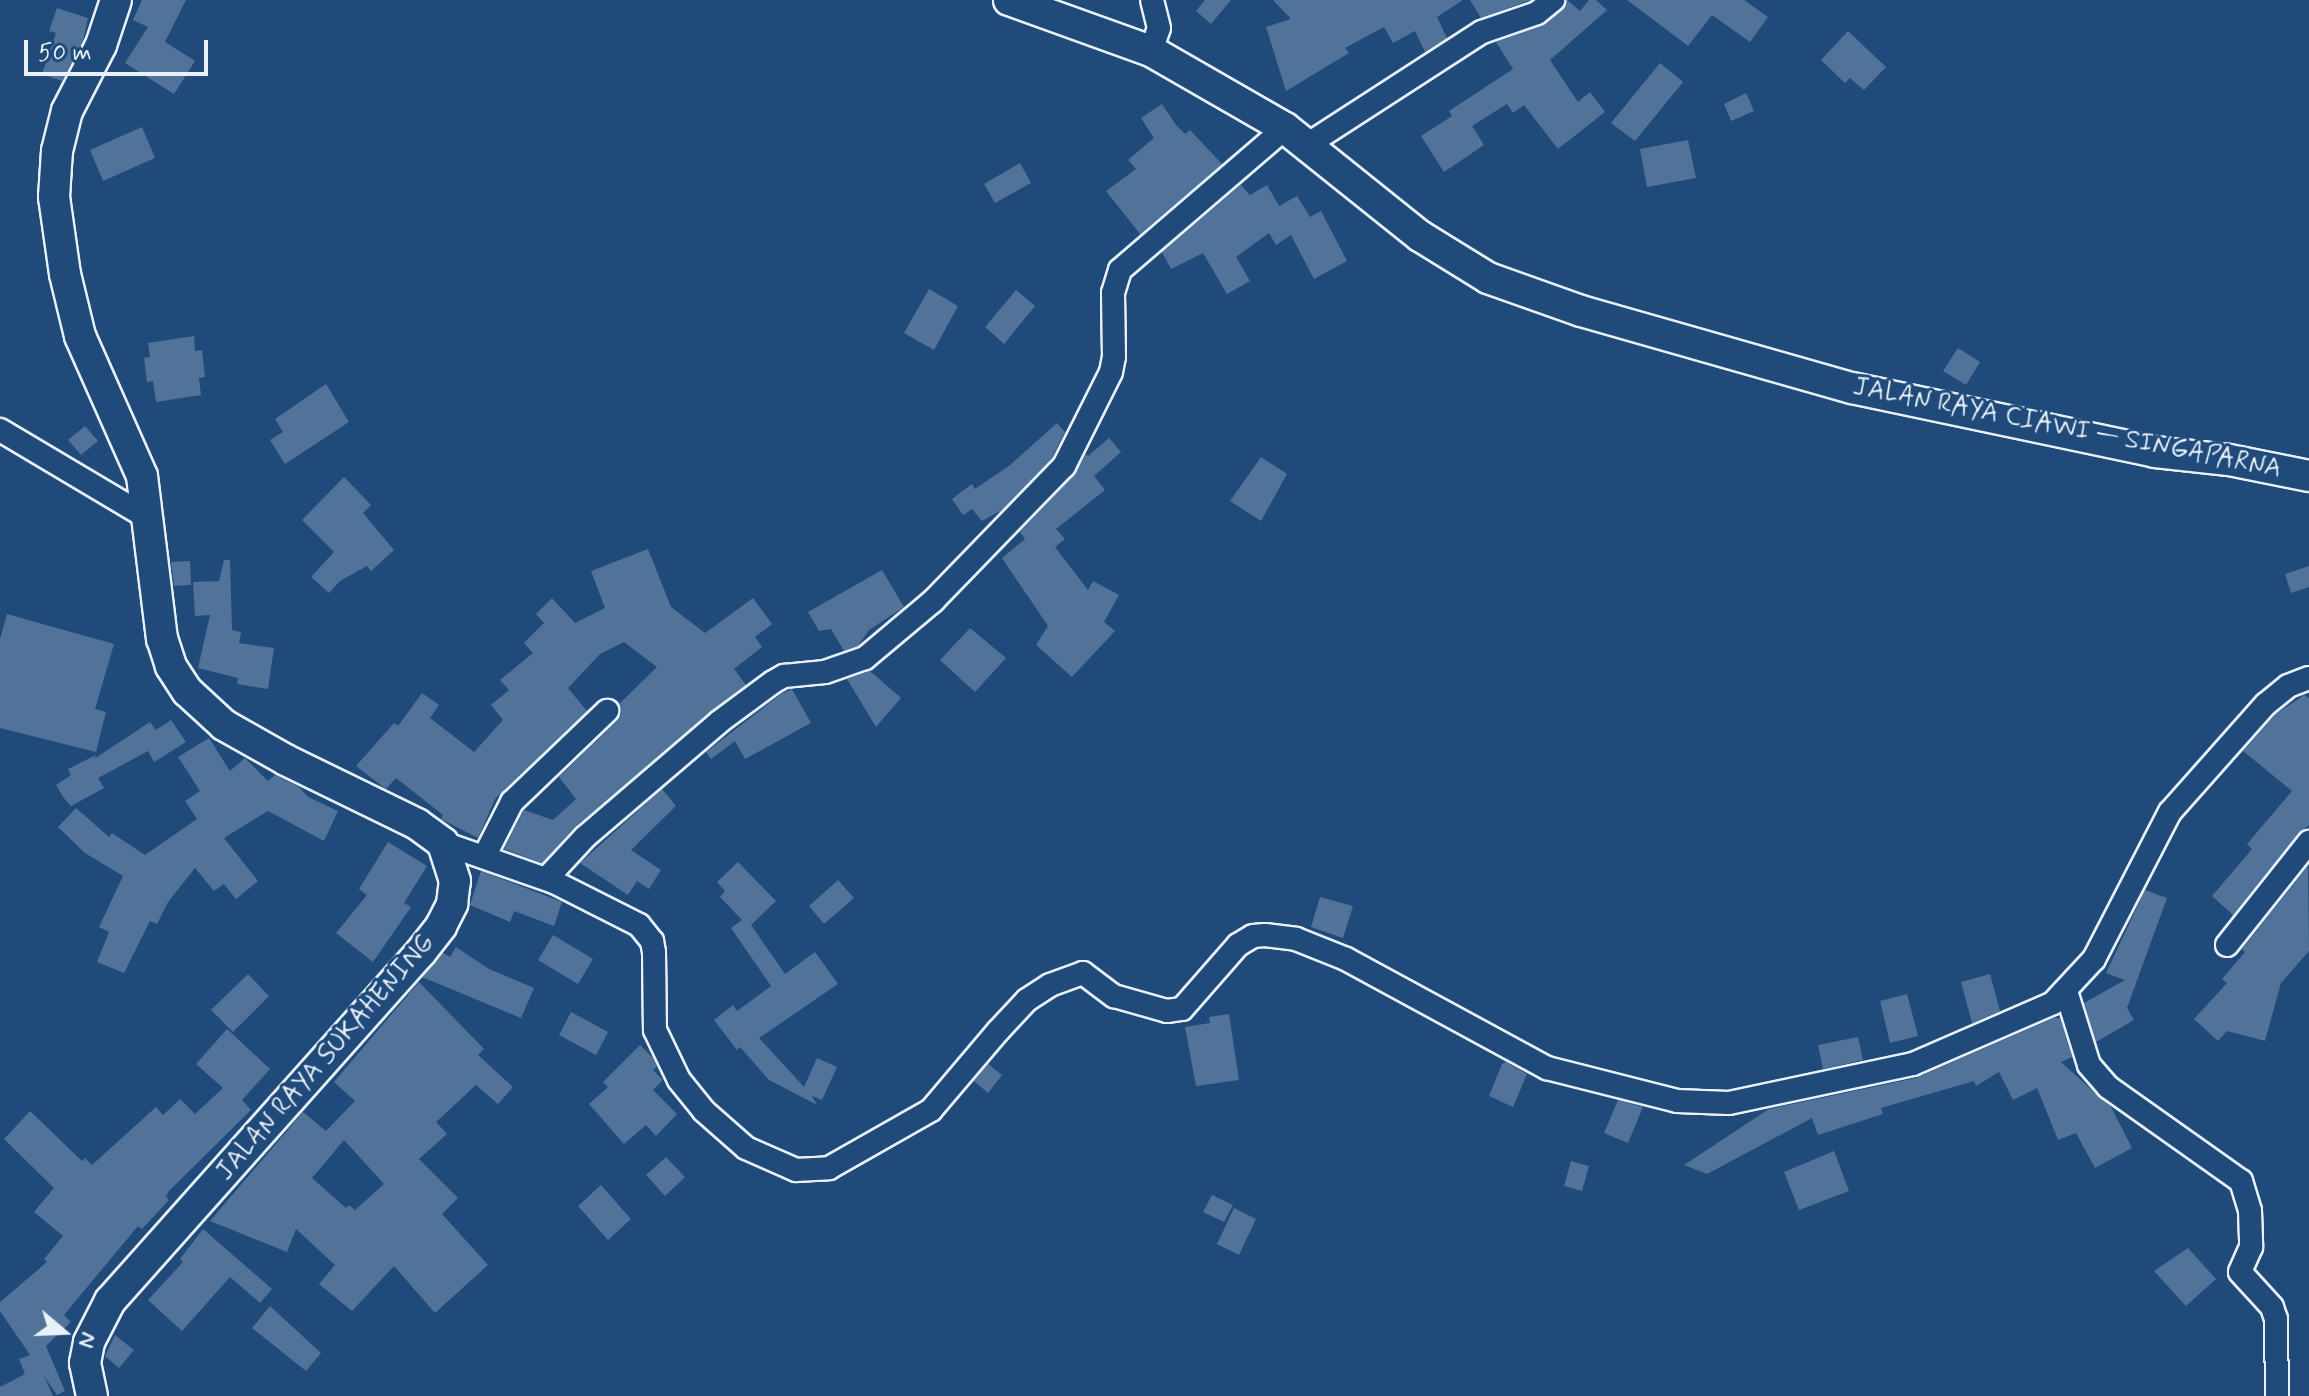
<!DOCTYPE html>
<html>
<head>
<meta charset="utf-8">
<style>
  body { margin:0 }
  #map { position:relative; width:2309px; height:1396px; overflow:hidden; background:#1f4a7a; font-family:Mynerve,sans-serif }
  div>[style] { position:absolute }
  .building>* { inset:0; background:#517399 }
  .roads { filter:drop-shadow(2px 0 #e8f1f8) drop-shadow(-2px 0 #e8f1f8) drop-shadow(0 2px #e8f1f8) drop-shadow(0 -2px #e8f1f8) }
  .street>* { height:22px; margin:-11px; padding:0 11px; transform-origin:11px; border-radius:11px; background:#1f4a7a }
  .secondary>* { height:30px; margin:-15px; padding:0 15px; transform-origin:15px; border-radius:15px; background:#1f4a7a }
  span { translate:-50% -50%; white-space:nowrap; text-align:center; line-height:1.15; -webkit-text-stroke:6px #1f4a7a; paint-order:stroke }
  .street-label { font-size:26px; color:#e8f1f8 }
  .north { position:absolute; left:24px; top:1292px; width:80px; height:80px; -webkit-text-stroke:6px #1f4a7a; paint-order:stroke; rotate:109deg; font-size:22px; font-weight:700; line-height:32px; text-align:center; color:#e8f1f8 }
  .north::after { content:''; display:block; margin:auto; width:28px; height:36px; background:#e8f1f8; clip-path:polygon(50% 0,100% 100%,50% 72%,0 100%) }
  .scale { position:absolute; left:24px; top:40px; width:184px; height:36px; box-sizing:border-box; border:4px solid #e8f1f8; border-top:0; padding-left:10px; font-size:24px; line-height:28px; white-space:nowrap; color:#e8f1f8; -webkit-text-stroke:6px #1f4a7a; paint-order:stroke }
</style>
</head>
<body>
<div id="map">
  <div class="building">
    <div style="clip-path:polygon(142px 0,186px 0,165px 42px,195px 61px,174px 94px,125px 63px,148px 27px,133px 20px)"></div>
    <div style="clip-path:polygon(1205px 0,1231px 0,1211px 24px,1196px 11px)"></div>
    <div style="clip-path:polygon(1273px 0,1463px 0,1437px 17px,1447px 38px,1425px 52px,1415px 31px,1393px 43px,1384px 27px,1345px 48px,1349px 53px,1286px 91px,1266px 27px,1291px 19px)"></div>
    <div style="clip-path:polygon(1470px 0,1531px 0,1481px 18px)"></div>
    <div style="clip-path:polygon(1567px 0,1580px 11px,1589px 0,1596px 0,1607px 10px,1550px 60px,1578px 102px,1590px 92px,1605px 112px,1558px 149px,1524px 105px,1513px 113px,1507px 104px,1472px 126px,1484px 145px,1444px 172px,1421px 136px,1452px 116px,1449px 111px,1513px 69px,1496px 42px,1545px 24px,1562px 10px)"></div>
    <div style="clip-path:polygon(1627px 0,1744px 0,1768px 17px,1750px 42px,1712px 15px,1688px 46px)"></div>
    <div style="clip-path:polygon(57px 8px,88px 18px,83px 41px,62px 81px,42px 74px,56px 33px,49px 31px)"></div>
    <div style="clip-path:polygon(1848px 31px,1886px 67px,1864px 90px,1850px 78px,1845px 83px,1821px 60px)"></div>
    <div style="clip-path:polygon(1660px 63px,1683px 82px,1635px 141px,1611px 123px)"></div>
    <div style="clip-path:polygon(1746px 93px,1754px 111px,1731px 121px,1724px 104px)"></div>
    <div style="clip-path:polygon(1162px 104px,1176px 125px,1185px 134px,1190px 130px,1222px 164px,1140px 234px,1106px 191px,1136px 169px,1128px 160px,1154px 138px,1141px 118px)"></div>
    <div style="clip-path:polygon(142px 127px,155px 158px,103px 181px,90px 150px)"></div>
    <div style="clip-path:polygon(1688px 140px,1696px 178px,1647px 187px,1640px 149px)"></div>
    <div style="clip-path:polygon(1020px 163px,1031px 183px,995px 203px,984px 184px)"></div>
    <div style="clip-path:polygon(1241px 185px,1250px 195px,1267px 185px,1279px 206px,1297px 196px,1310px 217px,1321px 211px,1347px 261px,1314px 279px,1291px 235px,1276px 245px,1269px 233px,1236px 257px,1250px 281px,1227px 294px,1203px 253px,1171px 269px,1162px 252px)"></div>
    <div style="clip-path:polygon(929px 289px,958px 306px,934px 350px,904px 333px)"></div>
    <div style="clip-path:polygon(1016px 290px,1035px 306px,1004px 344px,985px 327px)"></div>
    <div style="clip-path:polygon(194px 336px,195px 351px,202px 350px,205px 377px,199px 378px,201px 395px,156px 402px,153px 381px,147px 382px,144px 358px,150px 357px,148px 343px)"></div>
    <div style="clip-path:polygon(1958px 348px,1980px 362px,1966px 385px,1943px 371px)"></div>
    <div style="clip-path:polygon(326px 384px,349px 422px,285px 464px,270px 440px,283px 432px,275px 419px)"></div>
    <div style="clip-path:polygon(1057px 423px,1065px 432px,1052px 458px,1002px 510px,982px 521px,972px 509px,963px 515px,952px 499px,972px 484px,975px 489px,1010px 465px)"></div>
    <div style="clip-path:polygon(85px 426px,98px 441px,81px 455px,68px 440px)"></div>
    <div style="clip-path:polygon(1109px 438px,1121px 452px,1094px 476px,1105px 490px,1056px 529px,1065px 539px,1055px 547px,1088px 590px,1093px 581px,1119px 595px,1104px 622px,1115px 631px,1072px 677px,1036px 645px,1048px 626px,1002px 558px,1025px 539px,1020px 532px,1074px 475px,1086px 454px,1088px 456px)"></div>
    <div style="clip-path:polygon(1261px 457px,1287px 474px,1261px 521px,1230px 501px)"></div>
    <div style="clip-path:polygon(344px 477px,371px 505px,363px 513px,394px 550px,371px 571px,367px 566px,340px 581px,329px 593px,311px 577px,334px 552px,302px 520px)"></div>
    <div style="clip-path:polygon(648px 549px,671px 607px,705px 633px,753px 598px,772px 624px,755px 637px,762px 647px,734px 669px,746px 685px,576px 826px,542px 863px,504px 849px,524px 810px,553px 820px,576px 799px,559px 777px,617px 721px,621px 714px,619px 704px,657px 667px,624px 642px,600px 654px,568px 688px,587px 711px,495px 799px,478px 838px,441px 819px,443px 815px,396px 778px,386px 789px,356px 766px,394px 723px,398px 726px,422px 693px,439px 705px,430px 718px,474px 752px,503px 720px,491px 705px,509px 690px,500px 680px,533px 653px,524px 643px,544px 623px,536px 614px,552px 598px,575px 623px,605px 608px,591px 571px)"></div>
    <div style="clip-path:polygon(224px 560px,230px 560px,232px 630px,241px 632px,239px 643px,274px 648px,268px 689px,237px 684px,238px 678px,198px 668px,210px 615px,195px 616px,193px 582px,219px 581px)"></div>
    <div style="clip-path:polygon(190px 561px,191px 585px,174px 586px,171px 562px)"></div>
    <div style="clip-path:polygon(2309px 566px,2309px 587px,2291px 593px,2285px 574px)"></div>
    <div style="clip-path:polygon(882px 570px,904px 607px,869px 630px,858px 646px,844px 651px,831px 629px,819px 631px,808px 612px)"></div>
    <div style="clip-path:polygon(7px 614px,114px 644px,95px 709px,106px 712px,96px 752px,0 728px,0 639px)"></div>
    <div style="clip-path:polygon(970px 628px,1006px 658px,975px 692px,940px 660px)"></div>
    <div style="clip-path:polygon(870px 671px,901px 698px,876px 727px,847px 679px)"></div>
    <div style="clip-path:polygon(792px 689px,811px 723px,745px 759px,735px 741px,711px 759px,706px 752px,781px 694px)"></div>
    <div style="clip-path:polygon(2304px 695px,2309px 698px,2309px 825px,2298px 833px,2233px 915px,2212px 896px,2252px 849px,2247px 844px,2292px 791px,2243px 751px,2276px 714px)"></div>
    <div style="clip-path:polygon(171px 720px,186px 742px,154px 762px,148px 751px,98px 778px,104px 788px,71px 806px,63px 797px,56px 785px,71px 775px,68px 769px,96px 755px,94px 759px,150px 722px,156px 730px)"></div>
    <div style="clip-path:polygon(209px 738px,230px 771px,245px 758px,268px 781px,275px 775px,299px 787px,308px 797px,338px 811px,324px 841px,268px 811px,224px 838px,258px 881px,236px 899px,224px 884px,214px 891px,195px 868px,168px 902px,157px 924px,150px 921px,124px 973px,97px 962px,109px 932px,99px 927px,123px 876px,85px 853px,58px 827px,76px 808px,109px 837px,112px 833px,145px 855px,197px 819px,185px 801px,200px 791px,178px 757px)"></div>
    <div style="clip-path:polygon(662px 789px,676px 806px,631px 850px,661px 870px,649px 889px,637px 881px,628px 895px,580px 863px)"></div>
    <div style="clip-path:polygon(388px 842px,427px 866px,404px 903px,411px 907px,373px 962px,336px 933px,367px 895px,359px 889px)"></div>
    <div style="clip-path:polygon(738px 862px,776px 901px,751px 925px,785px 974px,815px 952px,838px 984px,759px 1038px,804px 1087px,817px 1058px,837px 1067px,822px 1100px,812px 1096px,817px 1105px,769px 1080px,740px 1047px,737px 1050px,714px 1020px,733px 1005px,737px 1011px,771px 986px,731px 928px,742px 920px,720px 897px,725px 891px,717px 882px)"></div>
    <div style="clip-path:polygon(2308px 866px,2309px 951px,2281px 983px,2265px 1041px,2227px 1031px,2218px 1041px,2194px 1019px,2227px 983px,2222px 979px,2245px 952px,2242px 949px)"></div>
    <div style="clip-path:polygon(481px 871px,562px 902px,554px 926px,514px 911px,510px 922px,470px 905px)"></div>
    <div style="clip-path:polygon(838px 880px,854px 898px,824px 924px,809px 906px)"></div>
    <div style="clip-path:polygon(2145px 890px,2167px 898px,2127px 1008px,2134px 1020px,2096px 1042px,2084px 1003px,2125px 980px,2106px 973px)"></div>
    <div style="clip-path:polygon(1320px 897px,1353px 906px,1343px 938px,1311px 927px)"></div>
    <div style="clip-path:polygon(553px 935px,593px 959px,578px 984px,538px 960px)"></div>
    <div style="clip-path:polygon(456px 947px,489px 969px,534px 988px,521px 1018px,422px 977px,443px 953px,450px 957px)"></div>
    <div style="clip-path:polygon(248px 974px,269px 996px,233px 1032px,211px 1010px)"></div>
    <div style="clip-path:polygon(1990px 974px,2000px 1011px,1972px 1023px,1961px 982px)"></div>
    <div style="clip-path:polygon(evenodd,419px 982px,484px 1049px,478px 1055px,513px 1087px,498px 1104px,476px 1085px,436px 1122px,447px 1134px,419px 1159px,458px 1198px,442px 1214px,488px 1265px,435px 1313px,394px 1266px,352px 1311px,319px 1284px,335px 1265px,296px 1229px,287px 1252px,210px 1221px,303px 1112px,326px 1131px,355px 1101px,334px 1082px,419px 982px,344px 1140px,384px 1184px,355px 1210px,349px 1205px,346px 1208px,312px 1178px,344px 1140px)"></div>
    <div style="clip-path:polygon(1907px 994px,1918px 1036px,1890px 1043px,1880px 1001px)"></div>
    <div style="clip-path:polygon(571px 1012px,608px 1032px,596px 1055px,559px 1035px)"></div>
    <div style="clip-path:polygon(1229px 1014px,1239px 1080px,1196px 1086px,1185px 1027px,1210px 1023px,1209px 1017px)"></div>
    <div style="clip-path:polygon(2054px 1018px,2060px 1018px,2072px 1057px,2061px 1062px,2111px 1107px,2132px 1148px,2095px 1168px,2076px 1133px,2058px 1140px,2037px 1088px,2013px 1100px,1999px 1072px,1976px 1086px,1974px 1081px,1881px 1108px,1883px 1114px,1818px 1135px,1812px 1118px,1707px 1174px,1684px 1165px,1769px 1109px,1916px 1078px)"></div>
    <div style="clip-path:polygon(227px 1029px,270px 1069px,242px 1100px,251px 1110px,169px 1191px,166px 1197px,169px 1200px,142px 1229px,138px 1226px,64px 1315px,71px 1322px,46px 1346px,65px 1391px,57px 1395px,44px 1376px,53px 1396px,0 1396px,0 1387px,25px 1374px,19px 1359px,30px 1355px,0 1311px,0 1302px,47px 1262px,44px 1259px,63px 1236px,34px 1212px,54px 1188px,4px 1139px,30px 1111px,82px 1161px,85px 1158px,92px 1165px,156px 1107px,163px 1115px,180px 1099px,195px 1114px,223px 1088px,196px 1064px)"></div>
    <div style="clip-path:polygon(1858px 1037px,1863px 1060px,1823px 1069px,1818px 1045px)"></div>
    <div style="clip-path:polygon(640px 1045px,653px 1058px,657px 1067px,653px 1070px,663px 1080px,653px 1090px,677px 1114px,656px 1136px,646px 1125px,624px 1144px,589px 1104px,608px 1087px,603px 1082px)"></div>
    <div style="clip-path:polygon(1506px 1062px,1527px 1074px,1513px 1107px,1489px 1096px,1502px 1064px)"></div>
    <div style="clip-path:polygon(988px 1064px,1002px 1075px,988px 1093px,974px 1081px)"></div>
    <div style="clip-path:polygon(1618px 1100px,1643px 1107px,1628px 1143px,1604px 1133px)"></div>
    <div style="clip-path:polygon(1834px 1151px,1849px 1191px,1799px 1210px,1784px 1172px)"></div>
    <div style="clip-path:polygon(666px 1157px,685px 1177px,665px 1196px,646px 1175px)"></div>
    <div style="clip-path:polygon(1571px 1161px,1589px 1166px,1582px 1191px,1564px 1186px)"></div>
    <div style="clip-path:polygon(601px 1185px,631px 1219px,608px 1240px,578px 1206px)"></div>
    <div style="clip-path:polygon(1212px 1195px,1233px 1205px,1224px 1222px,1203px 1212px)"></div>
    <div style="clip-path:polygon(1234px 1208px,1256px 1219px,1239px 1255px,1217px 1244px)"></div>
    <div style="clip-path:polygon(203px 1229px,272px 1289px,260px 1303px,230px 1277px,182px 1331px,148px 1300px,183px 1262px,180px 1259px)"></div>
    <div style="clip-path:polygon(2188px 1248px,2216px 1279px,2186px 1306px,2154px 1271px)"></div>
    <div style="clip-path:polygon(270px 1306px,321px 1353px,306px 1371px,252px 1328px)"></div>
    <div style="clip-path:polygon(115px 1335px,134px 1350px,119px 1368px,105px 1356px)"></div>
  </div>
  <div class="roads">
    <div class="street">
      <div style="left:1151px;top:51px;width:24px;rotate:-71deg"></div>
      <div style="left:1159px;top:28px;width:29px;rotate:-104deg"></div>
      <div style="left:1307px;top:145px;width:208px;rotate:-32.9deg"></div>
      <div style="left:1482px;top:32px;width:58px;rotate:-19.1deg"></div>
      <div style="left:1537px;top:13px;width:21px;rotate:-39deg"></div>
      <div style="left:0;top:430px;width:174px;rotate:30.7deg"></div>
      <div style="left:443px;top:843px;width:118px;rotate:19.4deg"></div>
      <div style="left:554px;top:882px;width:95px;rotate:26.8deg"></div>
      <div style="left:639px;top:925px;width:21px;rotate:51deg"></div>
      <div style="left:652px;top:941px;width:11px;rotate:80deg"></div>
      <div style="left:654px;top:952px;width:78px;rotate:89.3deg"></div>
      <div style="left:655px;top:1030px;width:55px;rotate:64.4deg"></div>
      <div style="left:679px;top:1080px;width:40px;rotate:51deg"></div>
      <div style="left:704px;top:1111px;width:56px;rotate:41.4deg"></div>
      <div style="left:746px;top:1148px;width:55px;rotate:23.7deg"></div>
      <div style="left:796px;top:1170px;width:33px;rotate:-3deg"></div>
      <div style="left:829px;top:1168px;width:117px;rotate:-29.6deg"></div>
      <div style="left:931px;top:1110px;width:104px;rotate:-49.7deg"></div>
      <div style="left:998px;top:1031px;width:42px;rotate:-46.9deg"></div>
      <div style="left:1027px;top:1000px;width:27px;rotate:-33deg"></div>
      <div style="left:1050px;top:985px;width:35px;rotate:-20deg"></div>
      <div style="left:1083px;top:973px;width:39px;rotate:37deg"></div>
      <div style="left:1114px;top:996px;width:55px;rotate:15.8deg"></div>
      <div style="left:1167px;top:1011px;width:15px;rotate:-8deg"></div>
      <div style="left:1182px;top:1009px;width:85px;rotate:-48.8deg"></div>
      <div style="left:1238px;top:945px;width:17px;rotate:-31deg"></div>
      <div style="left:1253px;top:936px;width:12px;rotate:-5deg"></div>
      <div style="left:1265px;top:935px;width:31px;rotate:7deg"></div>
      <div style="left:1296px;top:939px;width:54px;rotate:21.8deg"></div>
      <div style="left:1346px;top:959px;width:229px;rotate:28.5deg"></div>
      <div style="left:1547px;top:1068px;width:134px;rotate:14.2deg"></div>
      <div style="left:1677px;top:1101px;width:52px;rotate:2.2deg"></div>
      <div style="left:1729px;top:1103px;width:188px;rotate:-12deg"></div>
      <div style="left:1913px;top:1064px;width:153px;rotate:-23.5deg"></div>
      <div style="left:2053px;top:1003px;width:60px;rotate:-47deg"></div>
      <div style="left:2094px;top:959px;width:165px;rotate:-62.7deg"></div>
      <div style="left:2170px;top:812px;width:144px;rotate:-48.4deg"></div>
      <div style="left:2266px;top:704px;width:28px;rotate:-39deg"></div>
      <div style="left:2288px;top:686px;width:22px;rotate:-21deg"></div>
      <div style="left:484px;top:857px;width:62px;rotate:-63deg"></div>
      <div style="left:512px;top:802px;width:132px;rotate:-43.8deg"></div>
      <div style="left:546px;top:879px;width:57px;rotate:-47.1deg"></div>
      <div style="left:585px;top:837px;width:177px;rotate:-40.6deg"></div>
      <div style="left:719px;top:722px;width:67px;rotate:-36.5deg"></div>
      <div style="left:773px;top:682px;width:13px;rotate:-29deg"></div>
      <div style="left:784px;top:676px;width:41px;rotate:-5.6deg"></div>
      <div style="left:825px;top:672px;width:42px;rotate:-19.3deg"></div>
      <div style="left:865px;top:658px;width:89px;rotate:-40deg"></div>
      <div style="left:933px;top:601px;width:188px;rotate:-45.9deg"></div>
      <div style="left:1064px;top:466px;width:105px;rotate:-63.4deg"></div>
      <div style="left:1111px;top:372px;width:15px;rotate:-79deg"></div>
      <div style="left:1114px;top:357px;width:64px;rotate:-90.9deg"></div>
      <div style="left:1113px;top:293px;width:24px;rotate:-73deg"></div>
      <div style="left:1120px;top:270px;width:218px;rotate:-40.7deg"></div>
      <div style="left:2227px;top:945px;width:132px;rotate:-51.5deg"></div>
      <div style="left:2066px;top:991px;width:77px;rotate:72.7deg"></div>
      <div style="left:2089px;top:1065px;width:29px;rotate:49deg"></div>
      <div style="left:2108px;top:1087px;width:163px;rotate:35.3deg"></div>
      <div style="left:2241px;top:1181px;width:31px;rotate:73deg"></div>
      <div style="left:2250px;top:1211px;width:36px;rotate:88deg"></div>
      <div style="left:2251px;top:1247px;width:27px;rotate:114deg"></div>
      <div style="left:2240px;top:1272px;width:47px;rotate:47.6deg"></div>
      <div style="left:2272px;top:1307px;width:13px;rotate:72deg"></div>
      <div style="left:2276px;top:1319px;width:77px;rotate:89.3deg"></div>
    </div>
    <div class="secondary">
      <div style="left:1009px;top:0;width:151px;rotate:19.8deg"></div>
      <div style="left:1151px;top:51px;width:155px;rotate:29.9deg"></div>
      <div style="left:1285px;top:128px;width:173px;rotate:38.7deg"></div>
      <div style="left:1420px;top:236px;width:80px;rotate:31.7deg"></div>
      <div style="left:1488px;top:278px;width:99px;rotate:19.5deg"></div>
      <div style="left:1581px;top:311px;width:282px;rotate:15.9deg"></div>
      <div style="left:1852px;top:388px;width:310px;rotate:11.9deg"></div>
      <div style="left:2155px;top:452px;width:74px;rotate:6.2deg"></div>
      <div style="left:2229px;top:460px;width:82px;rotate:11.3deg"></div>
      <div style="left:92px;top:1396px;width:34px;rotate:-102deg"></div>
      <div style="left:85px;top:1363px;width:21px;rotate:-79deg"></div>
      <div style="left:89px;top:1342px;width:46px;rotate:-62.9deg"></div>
      <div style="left:110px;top:1301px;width:467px;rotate:-48.3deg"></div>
      <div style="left:421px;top:952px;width:33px;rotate:-52deg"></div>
      <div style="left:441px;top:926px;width:25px;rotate:-63deg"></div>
      <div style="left:452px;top:904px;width:23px;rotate:-83deg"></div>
      <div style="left:455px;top:881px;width:40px;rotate:-108deg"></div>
      <div style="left:443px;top:843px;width:32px;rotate:-144deg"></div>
      <div style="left:417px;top:824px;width:146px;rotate:-154deg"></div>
      <div style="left:286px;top:760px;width:71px;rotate:-150.6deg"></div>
      <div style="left:224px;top:725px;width:50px;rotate:-137.4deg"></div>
      <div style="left:187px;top:691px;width:30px;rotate:-123deg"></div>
      <div style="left:171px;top:666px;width:28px;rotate:-108deg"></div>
      <div style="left:162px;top:639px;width:164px;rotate:-97deg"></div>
      <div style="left:142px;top:476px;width:153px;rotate:-113.9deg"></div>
      <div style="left:80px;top:336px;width:64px;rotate:-103.6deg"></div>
      <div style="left:65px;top:274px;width:78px;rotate:-98.1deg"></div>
      <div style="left:54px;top:197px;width:46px;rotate:-86.3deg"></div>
      <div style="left:57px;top:151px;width:41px;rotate:-76deg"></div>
      <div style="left:67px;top:111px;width:74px;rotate:-62.7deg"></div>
      <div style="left:101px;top:45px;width:47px;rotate:-71.6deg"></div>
    </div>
  </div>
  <div class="street-label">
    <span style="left:2067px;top:429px;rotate:11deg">JALAN RAYA CIAWI — SINGAPARNA</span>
    <span style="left:326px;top:1058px;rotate:-49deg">JALAN RAYA SUKAHENING</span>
  </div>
  <div class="north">N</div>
  <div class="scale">50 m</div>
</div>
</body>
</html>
